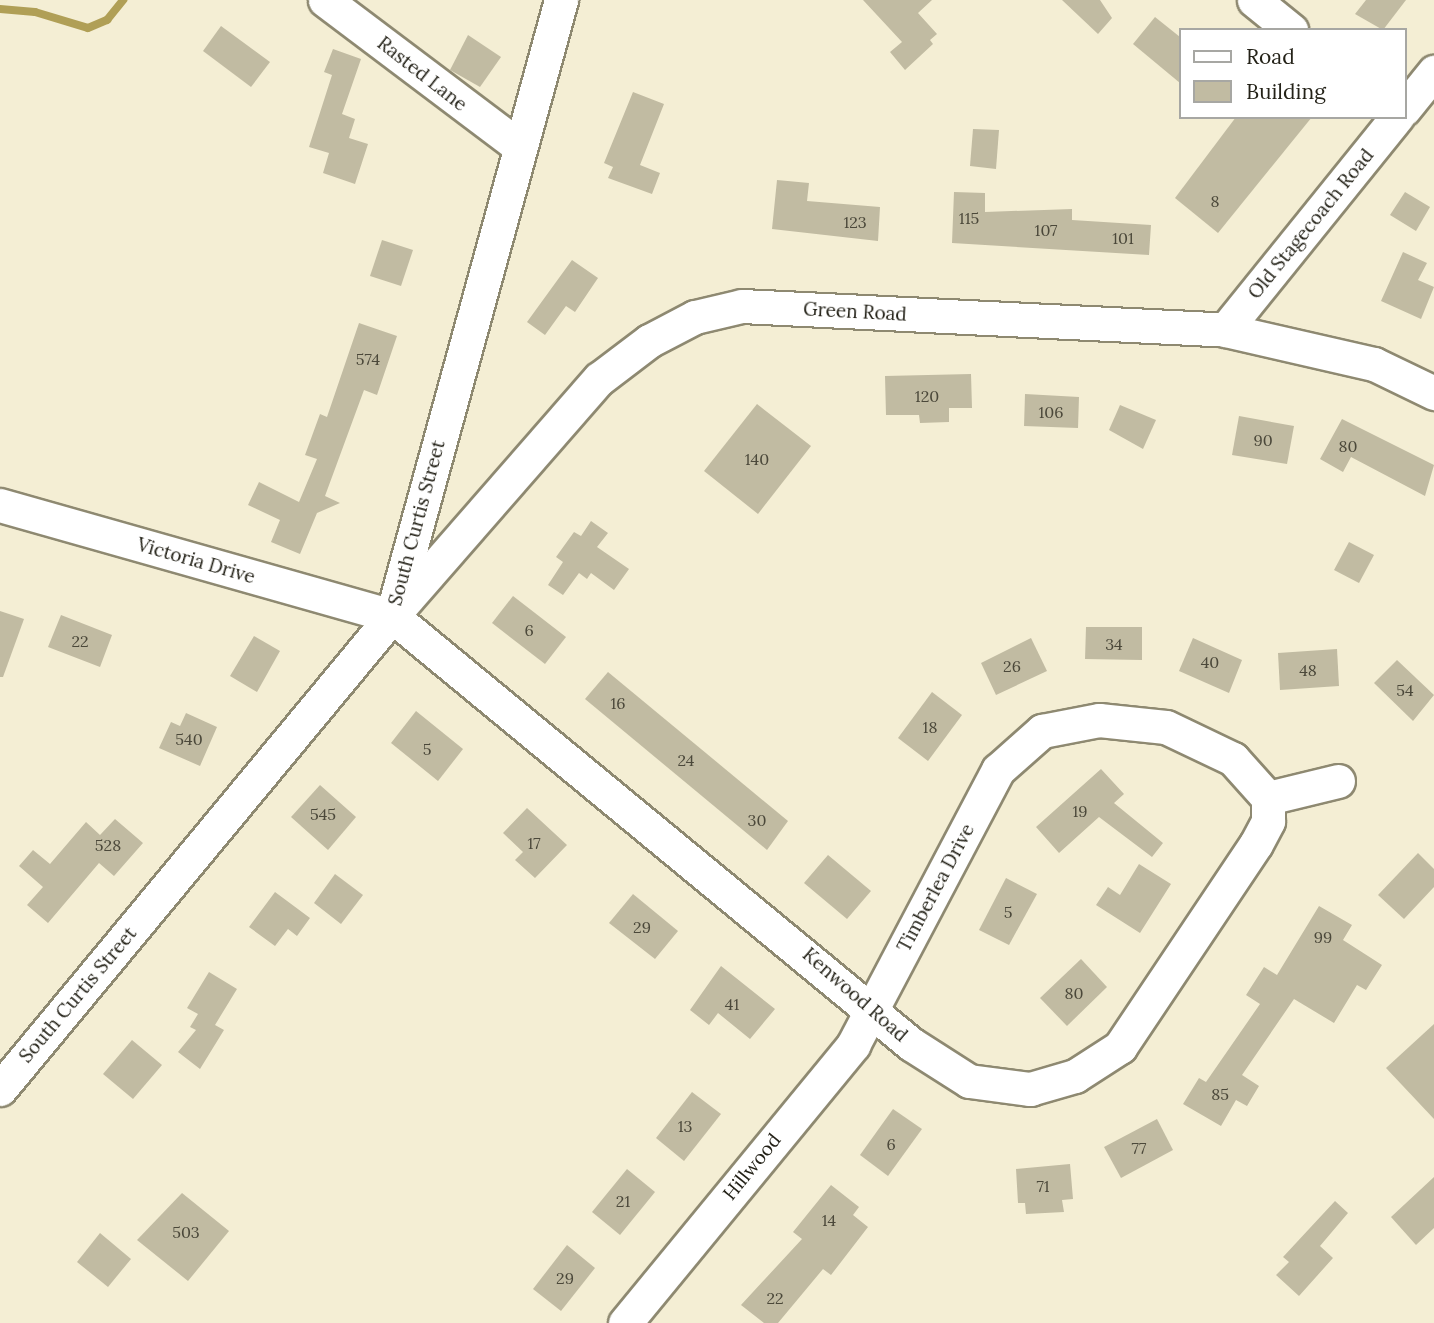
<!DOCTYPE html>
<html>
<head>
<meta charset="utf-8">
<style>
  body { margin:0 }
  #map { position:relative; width:1434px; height:1323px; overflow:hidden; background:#f4eed4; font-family:Lora,serif }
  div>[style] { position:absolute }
  .stream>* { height:8px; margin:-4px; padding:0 4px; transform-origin:4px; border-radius:4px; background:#b09f56 }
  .building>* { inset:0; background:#c1bba2 }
  .roads { filter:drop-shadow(2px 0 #8e8971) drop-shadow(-2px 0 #8e8971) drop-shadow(0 2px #8e8971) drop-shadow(0 -2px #8e8971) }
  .minor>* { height:33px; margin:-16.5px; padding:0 16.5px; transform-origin:16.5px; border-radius:16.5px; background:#fff }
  span { translate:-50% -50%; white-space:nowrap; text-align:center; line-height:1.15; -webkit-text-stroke:5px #fff; paint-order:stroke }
  .number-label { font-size:16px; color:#4b483a }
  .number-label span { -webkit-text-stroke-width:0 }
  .street-label { font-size:19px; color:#242218 }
  .legend { position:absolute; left:1179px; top:28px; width:228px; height:91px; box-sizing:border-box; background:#fff; border:2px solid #a7a7a3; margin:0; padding:9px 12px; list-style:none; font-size:21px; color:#242218 }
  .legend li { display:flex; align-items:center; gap:14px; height:35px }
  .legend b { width:35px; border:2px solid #a7a7a3 }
</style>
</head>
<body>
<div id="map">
  <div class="stream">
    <div style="left:0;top:9px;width:35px;rotate:5deg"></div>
    <div style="left:35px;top:12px;width:55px;rotate:16.8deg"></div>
    <div style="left:88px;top:28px;width:21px;rotate:-23deg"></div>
    <div style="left:107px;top:20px;width:26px;rotate:-51deg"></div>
  </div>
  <div class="building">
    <div style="clip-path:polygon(863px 0,932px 0,918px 13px,937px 34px,930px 40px,933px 44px,905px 70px,890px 52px,902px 42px)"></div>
    <div style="clip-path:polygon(1062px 0,1100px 0,1112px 18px,1098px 34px)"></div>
    <div style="clip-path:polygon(1366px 0,1406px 0,1383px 30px,1355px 14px)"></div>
    <div style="clip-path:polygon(1155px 17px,1180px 37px,1180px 83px,1133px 44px)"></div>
    <div style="clip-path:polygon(221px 26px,270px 62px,251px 87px,203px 51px)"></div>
    <div style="clip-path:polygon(468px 35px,501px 57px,480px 87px,450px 70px)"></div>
    <div style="clip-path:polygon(333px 49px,361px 59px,342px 114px,355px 119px,349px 138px,368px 144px,355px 184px,323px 173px,329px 153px,309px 147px,332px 75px,324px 72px)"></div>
    <div style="clip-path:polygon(633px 92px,664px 104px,640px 165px,660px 173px,652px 194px,608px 178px,613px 167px,604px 163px)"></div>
    <div style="clip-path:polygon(1236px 117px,1312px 117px,1218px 233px,1175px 198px)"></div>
    <div style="clip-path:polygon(973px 129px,999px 130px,996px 169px,970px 166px)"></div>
    <div style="clip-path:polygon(777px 180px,809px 183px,807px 201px,880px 207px,878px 241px,772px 229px)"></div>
    <div style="clip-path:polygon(954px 192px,985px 193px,985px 212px,1072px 209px,1072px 220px,1151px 225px,1149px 255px,952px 243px)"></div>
    <div style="clip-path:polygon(1405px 192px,1430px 207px,1416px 231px,1390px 215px)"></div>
    <div style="clip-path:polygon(382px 240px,413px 250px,401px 286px,370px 276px)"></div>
    <div style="clip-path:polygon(1403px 252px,1427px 263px,1418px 280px,1434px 287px,1421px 319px,1381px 301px)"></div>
    <div style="clip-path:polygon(572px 260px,598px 278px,575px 312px,566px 306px,545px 335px,527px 322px)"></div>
    <div style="clip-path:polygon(359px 323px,397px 336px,377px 395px,364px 390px,325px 496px,340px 503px,317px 513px,300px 554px,271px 542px,280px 520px,248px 505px,259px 482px,299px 502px,317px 459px,305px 455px,320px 414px,327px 417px)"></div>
    <div style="clip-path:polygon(971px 374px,972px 408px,949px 408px,949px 422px,920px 423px,919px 415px,886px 415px,885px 376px)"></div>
    <div style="clip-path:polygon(1025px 394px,1079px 397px,1078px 428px,1024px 426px)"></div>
    <div style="clip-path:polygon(757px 404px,811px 446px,758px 514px,704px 471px)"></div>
    <div style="clip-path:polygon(1120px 405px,1156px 420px,1143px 449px,1109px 430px)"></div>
    <div style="clip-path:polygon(1239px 416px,1294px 426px,1287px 464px,1232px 455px)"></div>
    <div style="clip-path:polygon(1342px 419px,1434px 465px,1425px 496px,1351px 457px,1343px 472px,1320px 459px)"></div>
    <div style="clip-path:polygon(591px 521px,608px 533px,597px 547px,629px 569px,614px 590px,591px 573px,587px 579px,579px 573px,563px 595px,548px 585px,563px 562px,556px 557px,574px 532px,581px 536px)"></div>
    <div style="clip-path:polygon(1349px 542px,1374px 555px,1359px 583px,1334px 570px)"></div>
    <div style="clip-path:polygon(513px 596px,566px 637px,545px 664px,492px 623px)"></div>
    <div style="clip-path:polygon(0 611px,24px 619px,3px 677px,0 677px)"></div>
    <div style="clip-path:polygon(61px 615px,112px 635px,100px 667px,48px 647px)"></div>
    <div style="clip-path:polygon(1086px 627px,1142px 627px,1142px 660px,1085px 659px)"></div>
    <div style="clip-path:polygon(254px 636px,280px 651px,257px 692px,230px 676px)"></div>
    <div style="clip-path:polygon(1031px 638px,1047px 671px,996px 695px,981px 663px)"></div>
    <div style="clip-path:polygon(1193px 638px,1242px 660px,1229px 693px,1179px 671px)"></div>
    <div style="clip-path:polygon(1337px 649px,1339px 686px,1280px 690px,1278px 653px)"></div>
    <div style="clip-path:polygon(1397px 660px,1434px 695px,1413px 721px,1374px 683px)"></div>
    <div style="clip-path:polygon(608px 672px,788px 821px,767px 850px,585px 699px)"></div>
    <div style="clip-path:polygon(932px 692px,962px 715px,928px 761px,898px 738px)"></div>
    <div style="clip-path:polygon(416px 711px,463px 749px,438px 781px,391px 743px)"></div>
    <div style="clip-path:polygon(186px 713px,217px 727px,200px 766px,159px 748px,171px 722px,180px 726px)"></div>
    <div style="clip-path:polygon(1101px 769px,1124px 794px,1114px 803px,1163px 843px,1152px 857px,1099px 817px,1059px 853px,1036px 827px)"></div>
    <div style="clip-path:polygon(320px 785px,356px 817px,328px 850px,291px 817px)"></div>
    <div style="clip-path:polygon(527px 808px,567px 845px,535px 878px,515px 860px,523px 852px,503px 833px)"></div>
    <div style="clip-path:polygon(115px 819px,143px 843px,114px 876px,99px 863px,48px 923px,27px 905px,43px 887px,19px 866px,33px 850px,50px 864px,86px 822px,100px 835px)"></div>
    <div style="clip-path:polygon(1418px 853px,1434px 869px,1434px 887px,1404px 919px,1378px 895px)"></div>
    <div style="clip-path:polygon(828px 855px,871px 891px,847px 919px,804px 883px)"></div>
    <div style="clip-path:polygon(1139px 864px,1171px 884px,1140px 933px,1096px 905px,1108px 887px,1120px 895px)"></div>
    <div style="clip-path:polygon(335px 874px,363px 895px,341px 924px,314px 903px)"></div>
    <div style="clip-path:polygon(1006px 878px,1037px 894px,1009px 945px,979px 930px)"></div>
    <div style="clip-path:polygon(275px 892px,310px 918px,297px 936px,288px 929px,275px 946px,249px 927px)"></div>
    <div style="clip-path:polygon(633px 894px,678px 931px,655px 959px,609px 923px)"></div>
    <div style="clip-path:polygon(1319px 906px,1352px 925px,1343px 940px,1382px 965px,1366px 990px,1357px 985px,1334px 1023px,1294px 999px,1242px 1075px,1259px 1086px,1247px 1106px,1236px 1100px,1221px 1126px,1183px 1104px,1199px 1078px,1206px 1082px,1260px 1004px,1246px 995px,1264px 967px,1277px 975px)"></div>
    <div style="clip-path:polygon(1081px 959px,1107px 987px,1067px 1026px,1040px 998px)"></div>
    <div style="clip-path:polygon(721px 966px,775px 1009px,750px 1039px,718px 1013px,709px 1025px,690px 1010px)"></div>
    <div style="clip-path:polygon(209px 972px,237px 989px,215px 1025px,224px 1030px,200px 1069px,178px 1052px,196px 1030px,190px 1027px,198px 1014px,187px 1008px)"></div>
    <div style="clip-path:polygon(1434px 1024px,1434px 1119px,1386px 1068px)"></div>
    <div style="clip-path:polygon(132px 1040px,162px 1065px,133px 1099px,103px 1074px)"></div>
    <div style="clip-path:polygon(692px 1092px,721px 1114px,684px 1161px,656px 1138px)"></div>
    <div style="clip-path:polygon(893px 1109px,922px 1129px,888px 1176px,860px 1155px)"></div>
    <div style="clip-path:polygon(1157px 1119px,1173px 1150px,1121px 1178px,1104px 1147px)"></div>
    <div style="clip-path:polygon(1070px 1164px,1073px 1199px,1062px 1200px,1064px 1212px,1026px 1214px,1025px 1203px,1018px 1203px,1016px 1169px)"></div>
    <div style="clip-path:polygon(627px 1169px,655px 1192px,620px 1235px,592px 1212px)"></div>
    <div style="clip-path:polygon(1434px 1177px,1434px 1228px,1416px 1245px,1391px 1217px)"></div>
    <div style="clip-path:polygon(831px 1185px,859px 1207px,853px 1215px,868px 1227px,831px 1275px,823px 1269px,778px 1323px,764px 1323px,741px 1305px,802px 1239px,793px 1232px)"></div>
    <div style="clip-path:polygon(182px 1193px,229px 1231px,188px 1281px,137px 1240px)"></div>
    <div style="clip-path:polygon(1335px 1201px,1348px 1213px,1320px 1246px,1333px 1258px,1299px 1296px,1276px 1275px,1289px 1262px,1283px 1257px)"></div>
    <div style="clip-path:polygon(100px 1233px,131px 1259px,108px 1287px,77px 1262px)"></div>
    <div style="clip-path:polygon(567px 1245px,595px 1268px,561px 1311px,533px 1289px)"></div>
  </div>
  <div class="roads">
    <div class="minor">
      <div style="left:325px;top:0;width:244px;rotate:37deg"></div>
      <div style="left:1254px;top:0;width:48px;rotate:39deg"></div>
      <div style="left:1404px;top:109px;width:48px;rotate:-51deg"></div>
      <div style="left:1225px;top:330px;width:274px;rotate:-51.1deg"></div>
      <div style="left:0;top:505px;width:407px;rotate:15.8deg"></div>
      <div style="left:392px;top:616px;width:673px;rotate:39.51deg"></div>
      <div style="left:911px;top:1044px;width:69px;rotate:32.5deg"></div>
      <div style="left:969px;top:1081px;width:62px;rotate:7.5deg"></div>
      <div style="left:1030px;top:1089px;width:47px;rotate:-16.1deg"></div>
      <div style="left:1075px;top:1076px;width:54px;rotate:-32.8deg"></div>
      <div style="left:1120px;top:1047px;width:244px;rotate:-56.2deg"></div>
      <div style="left:1256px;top:844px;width:26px;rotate:-62deg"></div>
      <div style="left:1268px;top:821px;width:23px;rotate:-90deg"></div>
      <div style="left:394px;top:608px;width:631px;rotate:-74.64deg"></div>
      <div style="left:0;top:1089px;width:614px;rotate:-50.35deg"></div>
      <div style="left:392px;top:616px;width:315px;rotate:-48.9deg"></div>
      <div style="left:599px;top:379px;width:63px;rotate:-37.2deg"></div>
      <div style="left:649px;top:341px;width:52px;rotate:-27.6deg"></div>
      <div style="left:695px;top:317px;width:48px;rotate:-13.2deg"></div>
      <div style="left:742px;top:306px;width:484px;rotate:2.8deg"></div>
      <div style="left:1225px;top:330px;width:153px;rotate:12.9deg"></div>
      <div style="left:1374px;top:364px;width:67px;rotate:25.8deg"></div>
      <div style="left:625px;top:1323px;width:360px;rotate:-50.6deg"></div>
      <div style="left:853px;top:1045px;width:311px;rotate:-62.2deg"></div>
      <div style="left:998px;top:770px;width:59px;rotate:-41.6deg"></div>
      <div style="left:1042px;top:731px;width:58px;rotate:-10.9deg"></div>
      <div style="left:1099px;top:720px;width:67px;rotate:6deg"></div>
      <div style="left:1166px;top:727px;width:74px;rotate:25.5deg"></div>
      <div style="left:1233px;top:759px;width:52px;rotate:48.1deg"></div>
      <div style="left:1268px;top:798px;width:72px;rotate:-13.7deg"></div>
    </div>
  </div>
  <div class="number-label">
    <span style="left:1215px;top:201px">8</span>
    <span style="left:969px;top:218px">115</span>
    <span style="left:855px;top:222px">123</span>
    <span style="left:1046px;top:230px">107</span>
    <span style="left:1123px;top:238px">101</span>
    <span style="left:368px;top:359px">574</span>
    <span style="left:927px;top:396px">120</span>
    <span style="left:1051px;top:412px">106</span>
    <span style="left:1263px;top:440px">90</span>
    <span style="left:1348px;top:446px">80</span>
    <span style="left:757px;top:459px">140</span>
    <span style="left:529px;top:630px">6</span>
    <span style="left:80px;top:641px">22</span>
    <span style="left:1114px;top:644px">34</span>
    <span style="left:1210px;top:662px">40</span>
    <span style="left:1012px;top:666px">26</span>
    <span style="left:1308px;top:670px">48</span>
    <span style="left:1405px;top:690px">54</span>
    <span style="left:618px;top:703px">16</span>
    <span style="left:930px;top:727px">18</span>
    <span style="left:189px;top:739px">540</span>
    <span style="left:427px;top:749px">5</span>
    <span style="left:686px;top:760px">24</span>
    <span style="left:1080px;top:811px">19</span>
    <span style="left:323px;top:814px">545</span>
    <span style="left:757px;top:820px">30</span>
    <span style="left:534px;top:843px">17</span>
    <span style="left:108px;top:845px">528</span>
    <span style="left:1008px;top:912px">5</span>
    <span style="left:642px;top:927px">29</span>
    <span style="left:1323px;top:937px">99</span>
    <span style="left:1074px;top:993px">80</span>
    <span style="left:732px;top:1004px">41</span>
    <span style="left:1220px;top:1094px">85</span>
    <span style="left:685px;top:1126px">13</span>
    <span style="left:891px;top:1144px">6</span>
    <span style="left:1139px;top:1148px">77</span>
    <span style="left:1043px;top:1186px">71</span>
    <span style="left:623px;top:1201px">21</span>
    <span style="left:829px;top:1220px">14</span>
    <span style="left:186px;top:1232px">503</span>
    <span style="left:565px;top:1278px">29</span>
    <span style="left:775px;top:1298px">22</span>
  </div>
  <div class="street-label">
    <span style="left:422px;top:74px;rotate:38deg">Rasted Lane</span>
    <span style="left:1311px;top:224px;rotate:-51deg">Old Stagecoach Road</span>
    <span style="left:855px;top:312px;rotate:3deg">Green Road</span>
    <span style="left:417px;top:523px;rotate:-75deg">South Curtis Street</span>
    <span style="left:196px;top:561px;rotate:16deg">Victoria Drive</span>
    <span style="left:936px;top:888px;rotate:-62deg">Timberlea Drive</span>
    <span style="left:78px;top:995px;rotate:-50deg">South Curtis Street</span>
    <span style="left:855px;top:995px;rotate:41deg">Kenwood Road</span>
    <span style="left:752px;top:1167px;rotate:-51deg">Hillwood</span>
  </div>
  <ul class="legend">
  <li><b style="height:9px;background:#fff"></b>Road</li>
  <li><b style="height:19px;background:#c1bba2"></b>Building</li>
  </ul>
</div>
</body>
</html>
